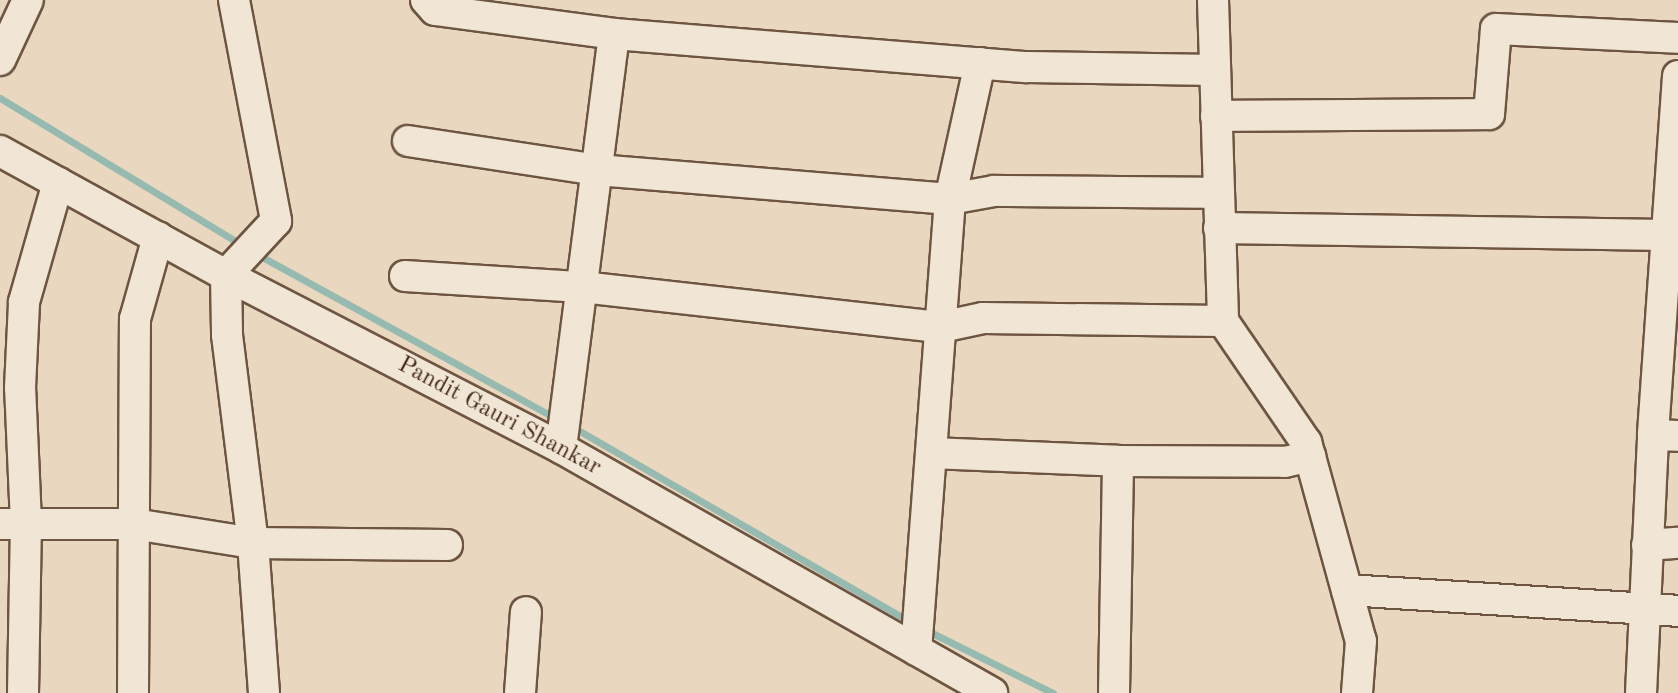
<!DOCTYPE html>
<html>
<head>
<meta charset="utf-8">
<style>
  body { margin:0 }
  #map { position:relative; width:1678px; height:693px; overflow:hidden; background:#e9d8bf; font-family:"Old Standard TT",serif }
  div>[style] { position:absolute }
  .stream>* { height:7px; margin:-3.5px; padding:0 3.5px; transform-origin:3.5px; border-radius:3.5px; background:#97bab0 }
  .roads { filter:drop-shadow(2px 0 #6e5542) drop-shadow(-2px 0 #6e5542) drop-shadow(0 2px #6e5542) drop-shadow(0 -2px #6e5542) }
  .minor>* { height:30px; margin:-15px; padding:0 15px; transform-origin:15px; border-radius:15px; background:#f1e6d5 }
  span { translate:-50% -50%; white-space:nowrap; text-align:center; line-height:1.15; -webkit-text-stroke:6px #f1e6d5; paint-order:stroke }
  .street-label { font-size:24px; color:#452918 }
</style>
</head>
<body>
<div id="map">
  <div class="stream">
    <div style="left:0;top:98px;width:287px;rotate:31.3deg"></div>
    <div style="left:255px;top:253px;width:345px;rotate:28.8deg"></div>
    <div style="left:571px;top:426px;width:394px;rotate:30deg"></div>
    <div style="left:926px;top:630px;width:142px;rotate:26.4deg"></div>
  </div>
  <div class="roads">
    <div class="minor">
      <div style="left:234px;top:0;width:225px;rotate:79.2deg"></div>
      <div style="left:276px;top:221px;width:74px;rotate:132.8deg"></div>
      <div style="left:226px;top:275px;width:60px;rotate:89deg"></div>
      <div style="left:227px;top:335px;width:210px;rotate:82.9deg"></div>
      <div style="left:253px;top:543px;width:150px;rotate:85.8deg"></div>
      <div style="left:426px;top:0;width:13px;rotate:48deg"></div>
      <div style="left:435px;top:10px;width:181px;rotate:7.6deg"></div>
      <div style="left:1213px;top:0;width:321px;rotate:88.2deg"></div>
      <div style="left:1223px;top:321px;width:147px;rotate:55.6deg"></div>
      <div style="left:1306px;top:442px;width:206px;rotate:74.6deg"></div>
      <div style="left:1361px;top:641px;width:52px;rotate:94.4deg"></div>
      <div style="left:0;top:60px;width:66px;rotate:-65deg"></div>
      <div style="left:980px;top:63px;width:139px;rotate:102.4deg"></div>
      <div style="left:950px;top:199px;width:45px;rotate:-10.3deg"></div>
      <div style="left:994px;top:191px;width:224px;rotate:0.5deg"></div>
      <div style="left:1678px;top:76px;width:360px;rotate:94deg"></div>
      <div style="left:1653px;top:435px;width:25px;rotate:2deg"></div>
      <div style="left:1216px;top:116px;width:273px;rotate:-0.4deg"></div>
      <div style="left:1489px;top:114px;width:85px;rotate:-85.3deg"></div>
      <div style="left:1496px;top:29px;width:182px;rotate:2.8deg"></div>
      <div style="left:408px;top:141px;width:191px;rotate:8.7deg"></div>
      <div style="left:597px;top:170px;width:354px;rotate:4.7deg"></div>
      <div style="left:950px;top:199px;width:452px;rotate:94.3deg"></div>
      <div style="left:0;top:151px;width:258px;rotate:28.8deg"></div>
      <div style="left:226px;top:275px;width:377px;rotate:27.3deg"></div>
      <div style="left:561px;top:448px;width:496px;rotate:29.6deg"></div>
      <div style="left:1219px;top:228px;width:448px;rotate:0.9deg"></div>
      <div style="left:405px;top:276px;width:177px;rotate:3.6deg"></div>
      <div style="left:582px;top:287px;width:361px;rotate:6.4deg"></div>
      <div style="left:941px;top:327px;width:43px;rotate:-12.1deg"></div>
      <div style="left:983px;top:318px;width:240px;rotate:0.7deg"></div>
      <div style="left:561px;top:448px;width:417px;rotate:-82.7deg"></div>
      <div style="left:614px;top:34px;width:414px;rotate:4.6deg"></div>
      <div style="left:1027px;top:67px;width:188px;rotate:0.9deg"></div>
      <div style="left:931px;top:453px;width:187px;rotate:2.4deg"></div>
      <div style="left:1118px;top:461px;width:167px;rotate:0.3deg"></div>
      <div style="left:1285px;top:462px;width:26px;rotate:-13deg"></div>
      <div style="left:0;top:524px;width:134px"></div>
      <div style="left:134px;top:524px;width:121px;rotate:9.1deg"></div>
      <div style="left:253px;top:543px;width:194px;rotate:0.6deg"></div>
      <div style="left:1647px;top:545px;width:31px;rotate:-4deg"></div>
      <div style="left:1347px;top:590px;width:332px;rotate:3.6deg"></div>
      <div style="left:23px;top:693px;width:170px;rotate:-89deg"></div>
      <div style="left:26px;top:523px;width:135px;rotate:-92.5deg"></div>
      <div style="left:20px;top:388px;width:86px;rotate:-87.3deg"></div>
      <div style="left:24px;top:302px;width:124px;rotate:-74.1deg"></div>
      <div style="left:133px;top:693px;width:374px;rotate:-89.7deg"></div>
      <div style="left:135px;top:319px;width:85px;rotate:-74.3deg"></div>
      <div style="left:520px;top:693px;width:81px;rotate:-85.8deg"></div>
      <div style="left:1114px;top:693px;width:232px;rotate:-89deg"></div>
      <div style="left:1641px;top:693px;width:258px;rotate:-87.3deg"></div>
    </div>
  </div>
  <div class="street-label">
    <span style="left:499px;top:417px;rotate:28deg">Pandit Gauri Shankar</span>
  </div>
</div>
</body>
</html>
